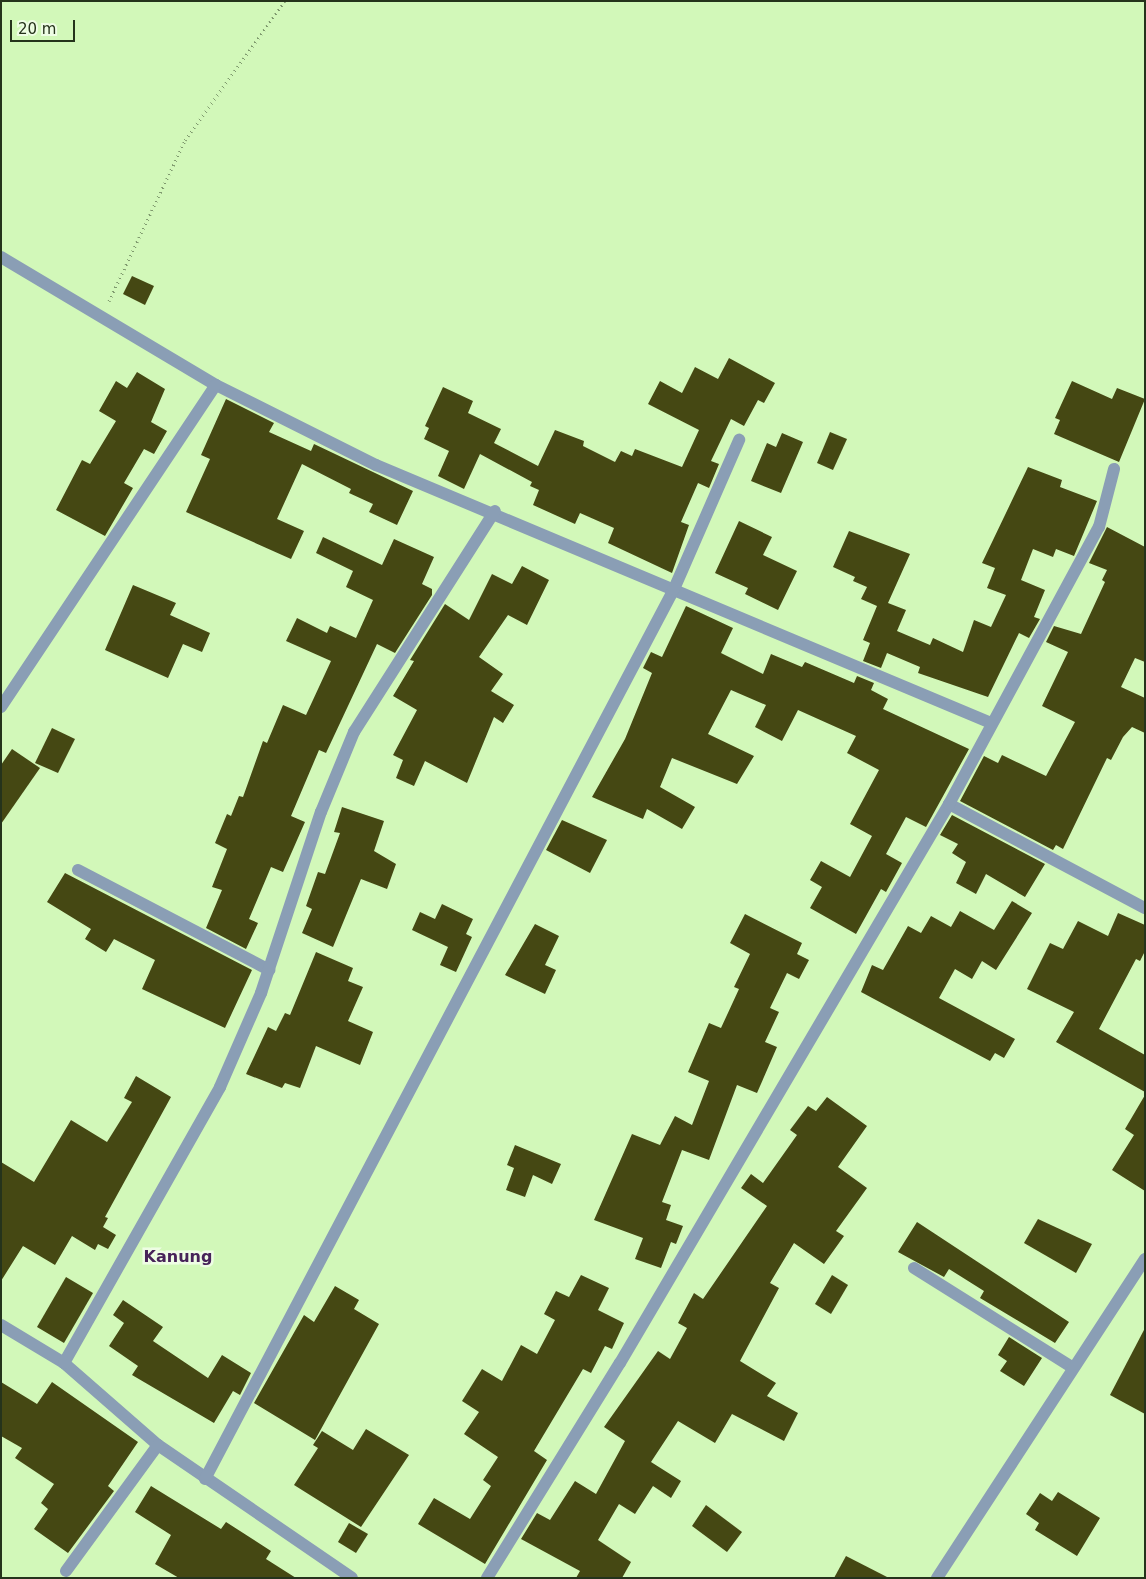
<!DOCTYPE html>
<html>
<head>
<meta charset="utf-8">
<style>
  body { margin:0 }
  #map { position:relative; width:1146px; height:1579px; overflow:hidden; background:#d2f8b9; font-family:"DejaVu Sans",sans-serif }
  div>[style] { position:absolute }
  .building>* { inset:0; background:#454813 }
  .path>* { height:3px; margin-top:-1.5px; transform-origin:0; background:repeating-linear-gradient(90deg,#7f9a6e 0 1px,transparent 0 5px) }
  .minor>* { height:12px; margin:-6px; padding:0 6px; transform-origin:6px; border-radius:6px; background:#8a9eb5 }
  span { translate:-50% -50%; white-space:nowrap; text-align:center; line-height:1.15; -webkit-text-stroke:5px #eefde4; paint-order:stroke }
  .quarter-label { font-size:16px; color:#472359; font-weight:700 }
  .frame { position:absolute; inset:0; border:2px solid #25331b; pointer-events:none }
  .scale { position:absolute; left:10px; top:20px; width:65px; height:22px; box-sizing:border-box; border:2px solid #25331b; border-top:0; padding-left:6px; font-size:15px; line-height:18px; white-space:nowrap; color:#25331b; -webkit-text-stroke:4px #eefde4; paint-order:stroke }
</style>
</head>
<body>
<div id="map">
  <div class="building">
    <div style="clip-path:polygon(132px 276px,154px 286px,145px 305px,123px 294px)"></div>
    <div style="clip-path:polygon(729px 358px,775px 383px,764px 403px,758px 400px,744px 426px,731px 419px,711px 461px,719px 464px,709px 488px,698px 483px,681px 522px,689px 525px,672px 573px,608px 543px,614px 528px,580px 513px,575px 524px,533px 505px,539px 490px,530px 486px,532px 482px,480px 454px,464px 489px,438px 476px,449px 451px,424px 439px,429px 428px,425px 426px,443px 387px,473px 401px,468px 413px,501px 429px,494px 443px,538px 466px,555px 430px,584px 441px,583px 446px,615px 462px,621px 451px,632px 456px,635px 449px,682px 467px,699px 430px,648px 404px,660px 381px,682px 393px,695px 367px,718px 379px)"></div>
    <div style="clip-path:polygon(137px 372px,165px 389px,151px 422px,167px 431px,154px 454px,144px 449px,124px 483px,133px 488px,105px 536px,56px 510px,82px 460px,90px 464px,116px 421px,99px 411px,116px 381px,127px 388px)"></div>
    <div style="clip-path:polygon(1072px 381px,1112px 399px,1117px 388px,1145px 399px,1119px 462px,1054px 434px,1060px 420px,1055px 418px)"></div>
    <div style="clip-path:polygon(226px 399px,274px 423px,269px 432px,311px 451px,314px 444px,413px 491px,397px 525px,369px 512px,373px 504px,349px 493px,351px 489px,302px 464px,277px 519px,304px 531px,291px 559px,186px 512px,210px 459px,201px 455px)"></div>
    <div style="clip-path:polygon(830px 432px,847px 439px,833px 470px,817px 463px)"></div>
    <div style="clip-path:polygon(782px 433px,803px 442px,781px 493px,751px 481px,767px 443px,776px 447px)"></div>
    <div style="clip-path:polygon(1028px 467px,1062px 480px,1060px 487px,1097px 501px,1074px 556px,1056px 549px,1053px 557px,1033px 549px,1021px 580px,1045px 590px,1034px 617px,1040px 619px,1029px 638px,1019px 633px,988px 697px,918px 673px,920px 667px,887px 653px,881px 668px,863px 661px,870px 643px,863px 640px,877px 606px,861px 599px,867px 587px,853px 581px,855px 577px,833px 567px,849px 531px,910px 554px,888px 603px,906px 610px,897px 631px,930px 645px,933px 638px,963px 652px,974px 620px,991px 627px,1006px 595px,987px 588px,995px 568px,982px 563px)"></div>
    <div style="clip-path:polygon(739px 521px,772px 537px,763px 555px,797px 571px,778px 610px,745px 594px,748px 588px,715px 573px)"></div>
    <div style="clip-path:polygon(1107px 527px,1145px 547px,1145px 662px,1135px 658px,1121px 687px,1145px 698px,1145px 733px,1132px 727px,1123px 737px,1111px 760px,1107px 758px,1063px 849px,1056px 845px,1053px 850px,960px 801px,984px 756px,998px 763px,1002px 755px,1046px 776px,1075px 722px,1042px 706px,1068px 652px,1046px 642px,1054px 626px,1081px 634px,1105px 582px,1102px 580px,1107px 570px,1089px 563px)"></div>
    <div style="clip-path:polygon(323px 537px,382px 565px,394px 539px,434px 557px,422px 584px,432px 589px,432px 595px,395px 653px,377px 644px,326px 753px,319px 750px,291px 816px,305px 822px,283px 872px,271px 867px,249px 919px,258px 923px,246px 949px,206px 928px,222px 890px,212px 887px,227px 849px,215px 843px,227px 814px,231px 816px,239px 796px,243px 797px,263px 741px,267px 743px,283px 705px,306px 715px,331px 661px,286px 641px,297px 618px,327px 633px,330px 626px,356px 638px,373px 600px,346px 587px,353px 571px,316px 553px)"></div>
    <div style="clip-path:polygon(522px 566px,549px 580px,527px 625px,508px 615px,479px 657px,503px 674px,491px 691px,514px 705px,503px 723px,494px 717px,467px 783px,425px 761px,414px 786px,396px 778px,403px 760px,393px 755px,417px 710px,393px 696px,414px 661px,410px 660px,445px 604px,469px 620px,492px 574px,512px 584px)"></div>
    <div style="clip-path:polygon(133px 585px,176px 603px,170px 615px,210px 633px,202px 652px,183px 644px,168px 678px,105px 650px)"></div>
    <div style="clip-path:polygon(686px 606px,733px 628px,721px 653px,763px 674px,771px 654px,802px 667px,805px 662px,854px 683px,857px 676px,874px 683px,871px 690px,888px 699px,883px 709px,969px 749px,926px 827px,906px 817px,886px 854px,902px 863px,886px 892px,881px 889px,856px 934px,810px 908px,822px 887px,810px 880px,821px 861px,850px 877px,872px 836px,850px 824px,879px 770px,847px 753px,856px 736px,798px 710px,782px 741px,755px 727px,766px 705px,731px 690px,708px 734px,754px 756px,737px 784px,672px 758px,660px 787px,695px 807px,682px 829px,647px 809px,643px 819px,592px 797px,625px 739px,652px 673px,643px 668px,651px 652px,662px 657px)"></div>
    <div style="clip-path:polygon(52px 728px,75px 739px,58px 773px,35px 763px)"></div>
    <div style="clip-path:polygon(12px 749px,40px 768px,1px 824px,1px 765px)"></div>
    <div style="clip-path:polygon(342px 807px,384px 821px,374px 851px,396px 864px,387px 889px,361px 879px,333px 947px,302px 933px,312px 909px,306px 906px,318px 872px,325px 874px,340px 833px,334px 832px)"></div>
    <div style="clip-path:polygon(952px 815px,1045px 864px,1025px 897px,986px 874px,976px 894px,956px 883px,966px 862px,952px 853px,958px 844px,940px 835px)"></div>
    <div style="clip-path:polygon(562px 820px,607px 840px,590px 873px,546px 850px)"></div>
    <div style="clip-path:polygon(65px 873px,252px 970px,225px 1028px,142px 989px,155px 960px,114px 939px,106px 952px,85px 939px,91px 929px,47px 902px)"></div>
    <div style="clip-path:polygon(1012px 901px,1032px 913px,996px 970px,982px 961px,972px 979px,955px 969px,939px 998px,1015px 1039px,1004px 1058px,995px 1053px,990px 1061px,861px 992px,872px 965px,883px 970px,908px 926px,921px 933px,931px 916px,951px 927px,960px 911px,994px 930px)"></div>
    <div style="clip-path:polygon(442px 904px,473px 919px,466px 934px,472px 937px,456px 972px,440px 965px,448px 947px,412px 930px,420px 912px,435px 919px)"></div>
    <div style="clip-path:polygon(1118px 913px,1145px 925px,1145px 951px,1140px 961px,1136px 959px,1099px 1029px,1145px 1055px,1145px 1092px,1056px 1042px,1074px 1012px,1027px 989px,1050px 943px,1063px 949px,1078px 921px,1108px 936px)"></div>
    <div style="clip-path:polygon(745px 914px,802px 943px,797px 954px,809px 960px,799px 979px,787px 973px,770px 1008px,779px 1012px,765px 1042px,777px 1047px,757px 1093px,737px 1085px,709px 1160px,682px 1150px,662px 1202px,671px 1205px,666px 1220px,683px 1226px,676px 1244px,671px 1242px,661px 1268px,635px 1259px,643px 1238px,594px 1220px,632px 1134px,660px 1145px,675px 1116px,692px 1125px,709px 1081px,688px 1072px,709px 1023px,721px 1028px,739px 989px,734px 987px,750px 954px,730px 943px)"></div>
    <div style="clip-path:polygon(535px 924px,559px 936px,545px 965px,556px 970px,545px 994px,505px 975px)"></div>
    <div style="clip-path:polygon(316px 952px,353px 968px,348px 981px,363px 987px,348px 1021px,373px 1032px,360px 1065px,316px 1046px,300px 1088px,285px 1083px,282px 1088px,246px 1074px,268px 1027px,276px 1031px,285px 1013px,290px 1015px)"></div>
    <div style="clip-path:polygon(136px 1076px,171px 1097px,105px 1217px,108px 1218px,103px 1227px,116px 1235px,108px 1249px,98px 1244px,95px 1250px,72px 1236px,55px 1265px,23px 1246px,1px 1281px,1px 1162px,34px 1182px,71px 1120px,107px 1142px,132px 1102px,124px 1098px)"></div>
    <div style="clip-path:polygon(1145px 1095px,1145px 1191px,1112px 1170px,1134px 1135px,1125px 1129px)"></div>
    <div style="clip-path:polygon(827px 1097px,867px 1126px,838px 1167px,867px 1188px,836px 1231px,844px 1236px,824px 1264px,794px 1243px,770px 1283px,779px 1288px,740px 1361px,776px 1383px,767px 1396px,798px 1413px,784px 1441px,732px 1414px,715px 1443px,678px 1421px,651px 1462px,681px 1481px,671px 1498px,653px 1486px,635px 1514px,619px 1504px,598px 1540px,631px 1562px,622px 1578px,576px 1578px,580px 1571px,521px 1539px,537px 1513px,550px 1520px,575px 1481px,596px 1494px,625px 1441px,604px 1427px,658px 1351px,670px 1359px,687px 1328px,678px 1323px,694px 1293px,703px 1299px,767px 1206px,741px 1188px,751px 1174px,763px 1183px,797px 1135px,790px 1130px,808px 1106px,816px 1111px)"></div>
    <div style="clip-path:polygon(515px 1145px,561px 1164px,552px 1184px,533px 1175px,525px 1197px,506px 1190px,514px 1168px,507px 1165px)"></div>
    <div style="clip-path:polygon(1038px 1219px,1092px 1244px,1076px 1273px,1024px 1243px)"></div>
    <div style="clip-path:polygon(917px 1222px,1069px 1322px,1055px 1343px,980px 1298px,984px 1291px,949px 1269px,944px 1277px,898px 1252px)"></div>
    <div style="clip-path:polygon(581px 1275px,609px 1288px,598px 1310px,624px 1323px,612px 1349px,605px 1346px,591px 1373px,583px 1369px,534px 1451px,547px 1460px,485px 1564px,418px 1524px,434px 1498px,470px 1519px,491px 1486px,483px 1480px,498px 1457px,464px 1434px,479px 1412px,462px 1401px,482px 1369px,502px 1381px,521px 1345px,537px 1354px,555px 1320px,544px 1314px,556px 1291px,569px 1297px)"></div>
    <div style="clip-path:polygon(832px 1275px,848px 1285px,831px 1314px,815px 1304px)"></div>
    <div style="clip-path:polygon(66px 1277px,93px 1293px,64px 1343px,37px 1327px)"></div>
    <div style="clip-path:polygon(335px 1286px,359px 1300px,354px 1309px,379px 1324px,315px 1440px,254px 1403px,304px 1315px,314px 1322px)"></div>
    <div style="clip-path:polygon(123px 1300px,163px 1327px,153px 1341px,208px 1378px,222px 1355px,251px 1373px,240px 1395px,233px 1391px,214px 1423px,132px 1375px,138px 1366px,109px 1346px,124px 1323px,113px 1315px)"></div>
    <div style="clip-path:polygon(1145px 1328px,1145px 1414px,1110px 1395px)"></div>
    <div style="clip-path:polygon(1009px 1337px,1042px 1358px,1024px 1386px,1000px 1371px,1007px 1361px,998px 1355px)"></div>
    <div style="clip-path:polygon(1px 1382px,37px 1404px,52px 1382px,138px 1442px,108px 1486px,114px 1491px,68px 1553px,34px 1529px,48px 1509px,41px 1503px,54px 1484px,15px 1458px,22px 1448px,1px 1436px)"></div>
    <div style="clip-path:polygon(366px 1429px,409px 1455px,361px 1527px,294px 1485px,318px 1448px,313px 1445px,322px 1431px,353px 1450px)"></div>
    <div style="clip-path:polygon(151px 1486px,221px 1529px,226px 1522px,271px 1551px,266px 1559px,296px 1578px,179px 1578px,155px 1564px,171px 1535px,135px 1512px)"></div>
    <div style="clip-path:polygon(1058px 1492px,1100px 1518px,1077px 1556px,1035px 1530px,1039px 1523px,1026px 1514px,1040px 1493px,1052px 1501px)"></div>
    <div style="clip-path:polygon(706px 1505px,742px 1532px,727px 1552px,692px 1526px)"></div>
    <div style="clip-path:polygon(349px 1523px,368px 1534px,356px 1553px,338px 1542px)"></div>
    <div style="clip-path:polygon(846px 1556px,889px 1578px,834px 1578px)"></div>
  </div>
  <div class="path">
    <div style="left:109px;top:301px;width:178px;rotate:-64.7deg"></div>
    <div style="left:185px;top:140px;width:171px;rotate:-54.3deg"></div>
  </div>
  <div class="minor">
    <div style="left:1px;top:257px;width:250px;rotate:30.8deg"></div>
    <div style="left:216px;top:385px;width:179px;rotate:26.6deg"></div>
    <div style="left:376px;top:465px;width:667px;rotate:22.76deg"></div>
    <div style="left:1px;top:707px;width:387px;rotate:-56.3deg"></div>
    <div style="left:949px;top:804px;width:222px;rotate:28deg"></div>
    <div style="left:78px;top:870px;width:216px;rotate:27.6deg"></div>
    <div style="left:914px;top:1268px;width:186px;rotate:32.1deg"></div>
    <div style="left:1px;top:1325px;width:74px;rotate:31.1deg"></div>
    <div style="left:64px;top:1363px;width:125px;rotate:41.1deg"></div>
    <div style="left:158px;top:1445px;width:235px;rotate:34.4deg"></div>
    <div style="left:64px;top:1363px;width:317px;rotate:-60.5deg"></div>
    <div style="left:220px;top:1087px;width:103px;rotate:-66.4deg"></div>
    <div style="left:261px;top:993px;width:191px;rotate:-71.7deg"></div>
    <div style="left:321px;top:812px;width:87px;rotate:-67.6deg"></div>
    <div style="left:354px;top:732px;width:262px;rotate:-57.5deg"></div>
    <div style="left:205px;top:1479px;width:1006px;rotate:-62.21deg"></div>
    <div style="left:674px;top:589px;width:163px;rotate:-66.4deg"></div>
    <div style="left:66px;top:1571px;width:156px;rotate:-53.9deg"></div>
    <div style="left:487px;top:1578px;width:253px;rotate:-58.3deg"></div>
    <div style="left:620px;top:1363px;width:649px;rotate:-59.52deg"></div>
    <div style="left:949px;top:804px;width:315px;rotate:-61.6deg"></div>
    <div style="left:1099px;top:527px;width:60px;rotate:-75.5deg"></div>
    <div style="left:937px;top:1578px;width:381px;rotate:-56.9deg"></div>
  </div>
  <div class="quarter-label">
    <span style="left:178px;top:1257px">Kanung</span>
  </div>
  <div class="frame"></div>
  <div class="scale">20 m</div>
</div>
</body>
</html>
